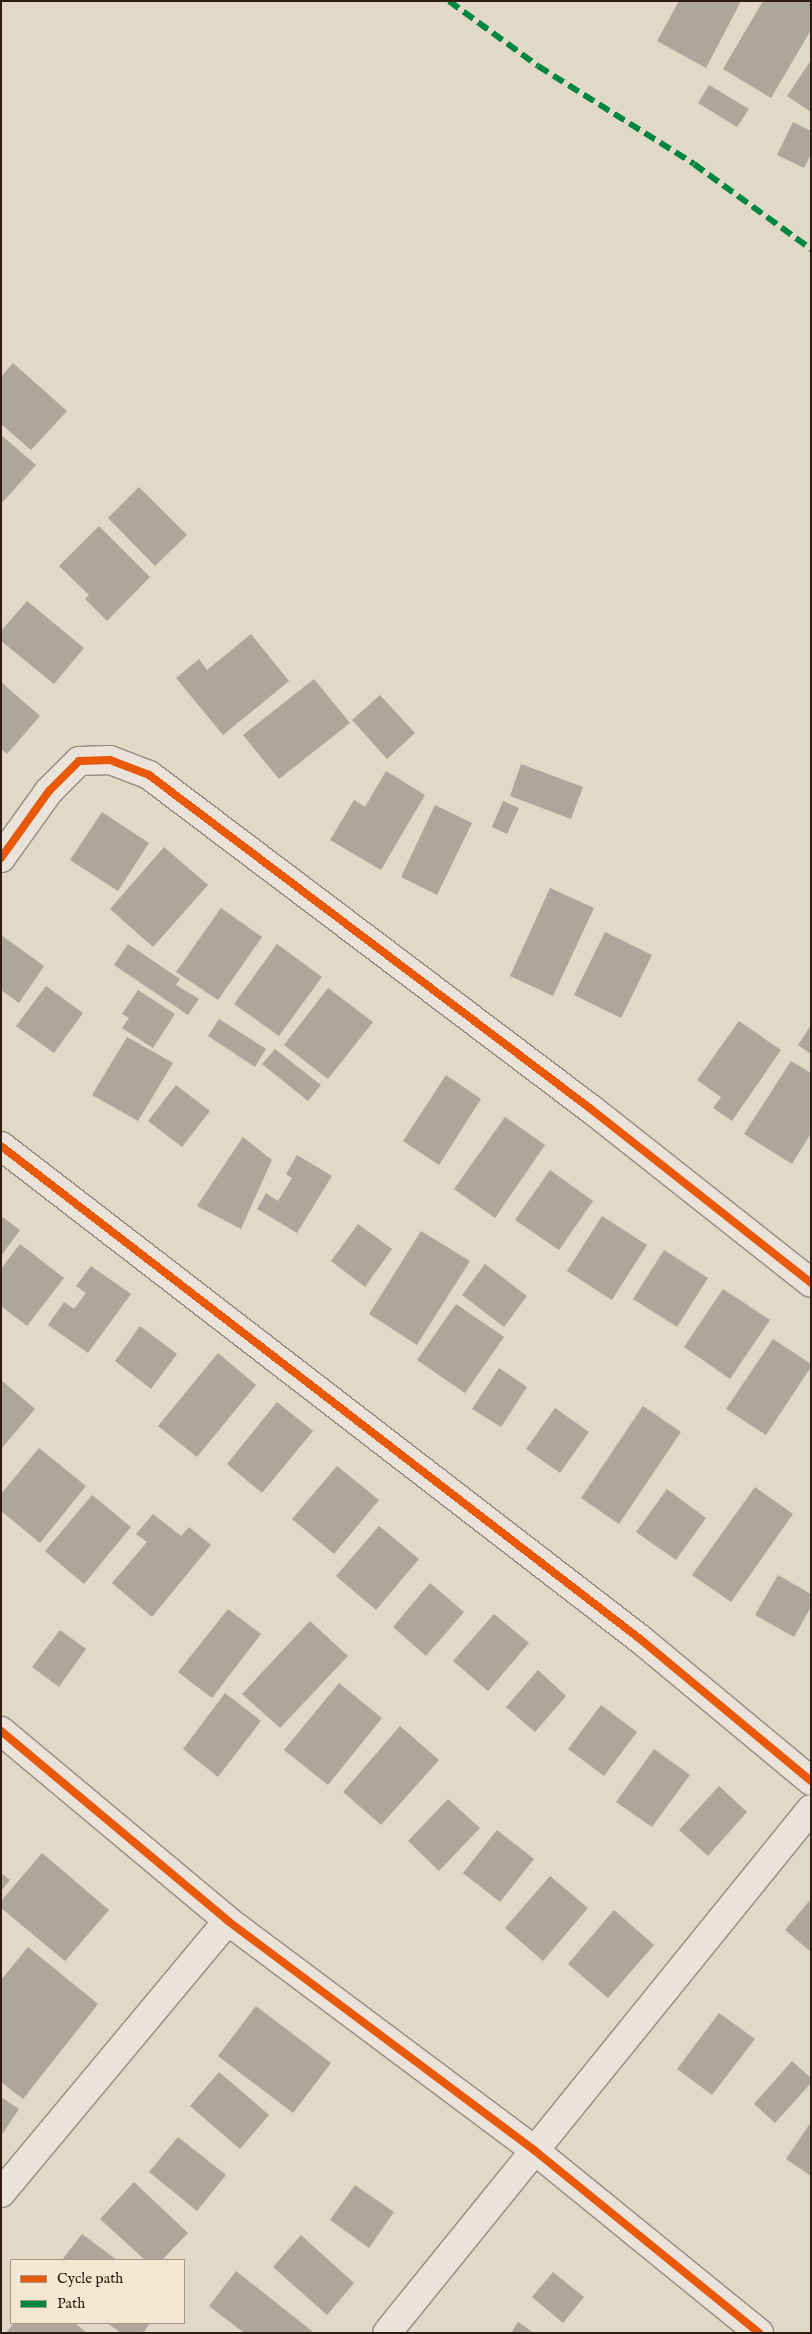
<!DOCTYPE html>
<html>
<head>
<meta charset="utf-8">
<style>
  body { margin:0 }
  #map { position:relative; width:812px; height:2334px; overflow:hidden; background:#e2d8c6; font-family:"IM FELL English",serif }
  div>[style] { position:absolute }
  .building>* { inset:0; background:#afa69b }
  .roads { filter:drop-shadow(1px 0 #948c80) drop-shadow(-1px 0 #948c80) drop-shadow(0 1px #948c80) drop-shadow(0 -1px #948c80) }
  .minor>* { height:28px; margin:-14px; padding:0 14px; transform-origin:14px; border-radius:14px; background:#e9e3da }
  .quiet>* { height:6px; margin-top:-3px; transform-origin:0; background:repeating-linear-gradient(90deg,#00873e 0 12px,transparent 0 18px) }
  .cycleway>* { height:8px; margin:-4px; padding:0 4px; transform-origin:4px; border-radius:4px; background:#e8590c }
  span { translate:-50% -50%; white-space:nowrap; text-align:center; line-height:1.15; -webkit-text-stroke:4px #f5e8d2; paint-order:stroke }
  .frame { position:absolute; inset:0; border:2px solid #2f1c13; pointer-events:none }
  .legend { position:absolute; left:10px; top:2259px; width:175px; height:65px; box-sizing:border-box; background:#f5e8d2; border:1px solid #a69686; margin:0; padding:6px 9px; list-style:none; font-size:15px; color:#2f1c13 }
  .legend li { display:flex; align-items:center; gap:10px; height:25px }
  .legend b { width:25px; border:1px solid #a69686 }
</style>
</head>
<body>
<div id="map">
  <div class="building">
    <div style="clip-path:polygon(679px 1px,741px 1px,706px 68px,657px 41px)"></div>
    <div style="clip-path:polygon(763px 1px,811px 1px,811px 30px,771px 98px,723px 69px)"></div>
    <div style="clip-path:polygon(811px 60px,811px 112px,787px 96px)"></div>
    <div style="clip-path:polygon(709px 85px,749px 109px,737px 127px,698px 103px)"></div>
    <div style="clip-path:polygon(793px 122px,811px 131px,811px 154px,804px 168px,777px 155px)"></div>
    <div style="clip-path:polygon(13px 363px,67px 411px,31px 450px,1px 424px,1px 377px)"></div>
    <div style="clip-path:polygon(1px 435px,36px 465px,1px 504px)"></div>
    <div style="clip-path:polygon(139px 487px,187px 535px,155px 566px,108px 518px)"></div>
    <div style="clip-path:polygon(99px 526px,150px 577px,107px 621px,85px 599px,89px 595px,59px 566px)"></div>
    <div style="clip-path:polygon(27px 601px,84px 648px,54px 684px,1px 641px,1px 631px)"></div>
    <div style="clip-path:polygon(251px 634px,289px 681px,223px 735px,176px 678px,199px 659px,207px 670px)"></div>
    <div style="clip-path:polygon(314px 679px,350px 723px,279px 779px,243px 735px)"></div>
    <div style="clip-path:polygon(1px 682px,40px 716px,7px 754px,1px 749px)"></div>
    <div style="clip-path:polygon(380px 695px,415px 733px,387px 759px,352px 720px)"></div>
    <div style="clip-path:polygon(521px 764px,583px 787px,571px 819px,510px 796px)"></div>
    <div style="clip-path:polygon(386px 771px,425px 795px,381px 870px,330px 840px,354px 800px,365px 807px)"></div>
    <div style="clip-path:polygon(503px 801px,519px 808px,507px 834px,492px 827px)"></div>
    <div style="clip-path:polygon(435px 805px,472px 823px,437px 895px,401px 877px)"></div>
    <div style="clip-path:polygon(102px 812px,149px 843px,118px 891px,70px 860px)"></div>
    <div style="clip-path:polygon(164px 847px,208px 885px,153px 947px,110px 909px)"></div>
    <div style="clip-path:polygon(550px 888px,594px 908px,553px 996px,510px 976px)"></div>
    <div style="clip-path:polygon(221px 908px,262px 937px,218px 1000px,176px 972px)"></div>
    <div style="clip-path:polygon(605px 932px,652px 955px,621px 1018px,574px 995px)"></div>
    <div style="clip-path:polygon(1px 935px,44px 966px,19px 1003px,1px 990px)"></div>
    <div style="clip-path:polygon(128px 944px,180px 979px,176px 985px,199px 999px,188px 1015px,114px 965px)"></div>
    <div style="clip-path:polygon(277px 944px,322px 977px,279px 1036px,234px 1004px)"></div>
    <div style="clip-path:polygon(46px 986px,83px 1013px,54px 1053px,16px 1026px)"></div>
    <div style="clip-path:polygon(328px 988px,373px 1022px,328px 1079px,284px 1045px)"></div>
    <div style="clip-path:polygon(138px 990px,175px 1014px,153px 1048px,122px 1028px,129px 1018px,122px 1014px)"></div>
    <div style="clip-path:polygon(219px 1019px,266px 1049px,255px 1067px,208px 1036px)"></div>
    <div style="clip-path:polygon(739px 1021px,781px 1050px,732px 1121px,713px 1108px,721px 1097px,697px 1080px)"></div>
    <div style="clip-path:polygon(811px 1025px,811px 1054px,798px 1045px)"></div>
    <div style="clip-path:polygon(127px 1037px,173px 1063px,138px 1121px,92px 1095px)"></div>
    <div style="clip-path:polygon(275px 1049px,321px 1085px,308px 1101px,262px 1064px)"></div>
    <div style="clip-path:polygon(791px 1061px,811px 1073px,811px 1133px,792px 1164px,744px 1134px)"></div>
    <div style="clip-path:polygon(446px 1075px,481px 1099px,439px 1165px,403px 1141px)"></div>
    <div style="clip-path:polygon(176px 1085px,210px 1111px,182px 1147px,148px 1121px)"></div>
    <div style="clip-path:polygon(505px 1117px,545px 1145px,495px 1218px,454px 1189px)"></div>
    <div style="clip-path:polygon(243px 1137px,272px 1160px,241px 1229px,197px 1206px)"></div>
    <div style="clip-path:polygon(297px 1155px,332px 1176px,297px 1233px,257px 1209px,266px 1193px,278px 1201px,292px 1178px,286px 1174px)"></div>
    <div style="clip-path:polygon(550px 1170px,593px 1201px,559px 1250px,515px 1220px)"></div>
    <div style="clip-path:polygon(1px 1216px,20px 1230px,1px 1256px)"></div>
    <div style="clip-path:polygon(602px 1216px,647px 1245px,612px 1300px,567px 1271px)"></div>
    <div style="clip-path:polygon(358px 1224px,392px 1249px,365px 1287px,331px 1261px)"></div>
    <div style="clip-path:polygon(421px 1231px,470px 1261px,417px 1345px,369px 1314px)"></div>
    <div style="clip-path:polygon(20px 1244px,64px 1278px,27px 1326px,1px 1306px,1px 1269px)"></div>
    <div style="clip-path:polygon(664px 1250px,708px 1278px,677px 1327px,633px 1299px)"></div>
    <div style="clip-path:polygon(485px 1264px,527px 1296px,504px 1327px,462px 1295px)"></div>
    <div style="clip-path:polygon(91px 1266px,131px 1294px,88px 1353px,48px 1325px,64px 1302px,74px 1309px,86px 1293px,76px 1286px)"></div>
    <div style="clip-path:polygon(723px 1289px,770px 1320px,730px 1379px,684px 1347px)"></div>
    <div style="clip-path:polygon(456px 1304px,504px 1337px,465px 1393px,417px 1360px)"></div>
    <div style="clip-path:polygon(140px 1326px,177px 1354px,151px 1389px,115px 1361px)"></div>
    <div style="clip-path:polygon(773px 1339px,811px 1364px,811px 1367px,766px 1435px,726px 1409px)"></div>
    <div style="clip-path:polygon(218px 1353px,256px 1385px,197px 1457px,158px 1426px)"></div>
    <div style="clip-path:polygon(499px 1368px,527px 1387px,501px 1427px,472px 1409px)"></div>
    <div style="clip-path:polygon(1px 1380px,35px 1409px,2px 1448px,1px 1447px)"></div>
    <div style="clip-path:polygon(277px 1402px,313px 1431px,262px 1493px,227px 1464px)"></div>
    <div style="clip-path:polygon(643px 1406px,681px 1432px,619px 1524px,581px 1498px)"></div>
    <div style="clip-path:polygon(555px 1408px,589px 1432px,560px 1473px,526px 1449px)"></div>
    <div style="clip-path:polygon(39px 1448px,86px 1486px,40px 1543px,1px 1511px,1px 1494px)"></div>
    <div style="clip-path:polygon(337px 1466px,379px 1500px,334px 1554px,292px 1519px)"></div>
    <div style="clip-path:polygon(755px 1487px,793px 1514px,731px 1602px,692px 1575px)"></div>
    <div style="clip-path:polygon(667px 1489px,706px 1518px,676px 1560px,636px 1532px)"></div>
    <div style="clip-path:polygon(92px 1495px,131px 1527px,84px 1584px,45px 1551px)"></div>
    <div style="clip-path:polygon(153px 1514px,181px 1536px,189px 1527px,211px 1545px,152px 1617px,112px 1583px,147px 1542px,136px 1534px)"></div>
    <div style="clip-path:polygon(379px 1526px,419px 1559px,376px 1610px,336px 1576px)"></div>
    <div style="clip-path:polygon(778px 1575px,811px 1594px,811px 1607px,794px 1637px,755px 1615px)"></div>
    <div style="clip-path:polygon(430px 1583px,464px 1612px,426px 1656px,393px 1627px)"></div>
    <div style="clip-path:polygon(228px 1609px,261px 1634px,212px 1698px,178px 1672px)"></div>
    <div style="clip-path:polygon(494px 1614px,529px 1643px,488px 1691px,453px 1661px)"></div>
    <div style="clip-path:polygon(310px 1621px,348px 1656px,280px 1728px,242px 1694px)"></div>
    <div style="clip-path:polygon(60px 1630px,86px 1649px,59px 1687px,32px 1667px)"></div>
    <div style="clip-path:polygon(538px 1670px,566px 1696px,535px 1732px,506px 1707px)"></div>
    <div style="clip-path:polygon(339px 1683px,382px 1718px,328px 1785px,284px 1750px)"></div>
    <div style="clip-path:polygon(225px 1693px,261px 1721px,218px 1777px,183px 1749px)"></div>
    <div style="clip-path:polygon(601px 1705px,637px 1732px,604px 1776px,568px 1749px)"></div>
    <div style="clip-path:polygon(400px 1726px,439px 1760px,381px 1825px,343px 1792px)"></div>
    <div style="clip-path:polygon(654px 1749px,690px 1775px,652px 1827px,616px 1802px)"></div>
    <div style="clip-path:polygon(719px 1786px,747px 1812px,708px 1856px,679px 1830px)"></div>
    <div style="clip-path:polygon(448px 1799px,480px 1828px,439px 1871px,408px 1841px)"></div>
    <div style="clip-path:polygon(497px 1830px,534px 1859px,500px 1902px,463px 1873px)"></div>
    <div style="clip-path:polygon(42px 1853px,109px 1910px,65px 1961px,1px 1908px,1px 1901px)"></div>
    <div style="clip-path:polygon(1px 1873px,10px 1880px,1px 1891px)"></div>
    <div style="clip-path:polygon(550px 1876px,588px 1908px,543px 1961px,505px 1928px)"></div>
    <div style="clip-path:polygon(811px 1899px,811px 1952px,785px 1930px)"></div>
    <div style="clip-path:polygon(614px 1910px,654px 1945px,608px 1998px,568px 1964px)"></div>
    <div style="clip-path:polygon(28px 1947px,98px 2004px,23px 2099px,1px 2082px,1px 1980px)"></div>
    <div style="clip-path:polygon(256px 2006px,331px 2063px,293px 2113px,218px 2056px)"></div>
    <div style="clip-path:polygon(719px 2013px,755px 2039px,712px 2095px,677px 2069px)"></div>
    <div style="clip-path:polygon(792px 2061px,811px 2078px,811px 2083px,775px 2123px,754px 2104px)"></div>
    <div style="clip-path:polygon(219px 2072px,269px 2115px,240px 2149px,190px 2106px)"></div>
    <div style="clip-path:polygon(1px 2097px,19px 2109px,1px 2136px)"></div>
    <div style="clip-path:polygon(811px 2122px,811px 2176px,786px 2159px)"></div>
    <div style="clip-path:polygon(178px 2137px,226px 2175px,197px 2211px,149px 2172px)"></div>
    <div style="clip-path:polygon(134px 2182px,188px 2233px,162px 2260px,145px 2260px,100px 2219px)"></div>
    <div style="clip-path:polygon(355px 2185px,394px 2212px,369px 2248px,330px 2220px)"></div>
    <div style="clip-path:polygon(82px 2234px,117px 2260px,62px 2260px)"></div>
    <div style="clip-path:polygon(301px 2235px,354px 2283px,327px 2315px,273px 2267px)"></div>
    <div style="clip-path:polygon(236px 2271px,312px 2331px,311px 2333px,244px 2333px,209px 2306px)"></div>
    <div style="clip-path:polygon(553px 2272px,584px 2297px,563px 2323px,532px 2297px)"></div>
    <div style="clip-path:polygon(518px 2322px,534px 2333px,511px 2333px)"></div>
    <div style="clip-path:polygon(14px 2323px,75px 2323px,87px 2333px,6px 2333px)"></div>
    <div style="clip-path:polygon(107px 2323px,150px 2323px,143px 2333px,121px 2333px)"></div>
  </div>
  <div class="roads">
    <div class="minor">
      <div style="left:1px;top:858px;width:82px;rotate:-54.4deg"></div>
      <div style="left:49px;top:791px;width:42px;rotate:-45deg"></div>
      <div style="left:79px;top:761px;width:31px;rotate:-2deg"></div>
      <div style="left:110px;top:760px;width:42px;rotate:21deg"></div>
      <div style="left:149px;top:775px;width:554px;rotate:37.08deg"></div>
      <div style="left:591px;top:1109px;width:280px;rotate:38.3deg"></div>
      <div style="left:1px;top:1146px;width:807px;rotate:37.65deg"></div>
      <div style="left:640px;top:1639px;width:222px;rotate:39.7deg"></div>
      <div style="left:1px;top:1731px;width:296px;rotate:39.9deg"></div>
      <div style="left:228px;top:1921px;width:382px;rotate:36.8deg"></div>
      <div style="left:534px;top:2150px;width:290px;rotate:39.1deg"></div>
      <div style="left:1px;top:2193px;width:354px;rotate:-50.2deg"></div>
      <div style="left:387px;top:2333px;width:674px;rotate:-51.02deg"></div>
    </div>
  </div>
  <div class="quiet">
    <div style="left:449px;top:1px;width:110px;rotate:36.1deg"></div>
    <div style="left:538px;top:66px;width:184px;rotate:32.1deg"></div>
    <div style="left:694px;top:164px;width:145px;rotate:36deg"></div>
  </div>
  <div class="cycleway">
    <div style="left:1px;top:858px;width:82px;rotate:-54.4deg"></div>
    <div style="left:49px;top:791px;width:42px;rotate:-45deg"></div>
    <div style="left:79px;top:761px;width:31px;rotate:-2deg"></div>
    <div style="left:110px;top:760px;width:42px;rotate:21deg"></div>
    <div style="left:149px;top:775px;width:554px;rotate:37.08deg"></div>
    <div style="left:591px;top:1109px;width:280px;rotate:38.3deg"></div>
    <div style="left:1px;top:1146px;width:807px;rotate:37.65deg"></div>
    <div style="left:640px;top:1639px;width:222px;rotate:39.7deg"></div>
    <div style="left:1px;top:1731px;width:296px;rotate:39.9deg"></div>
    <div style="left:228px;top:1921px;width:382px;rotate:36.8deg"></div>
    <div style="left:534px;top:2150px;width:290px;rotate:39.1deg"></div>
  </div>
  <div class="frame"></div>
  <ul class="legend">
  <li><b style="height:6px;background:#e8590c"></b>Cycle path</li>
  <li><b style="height:6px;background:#00873e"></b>Path</li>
  </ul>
</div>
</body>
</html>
